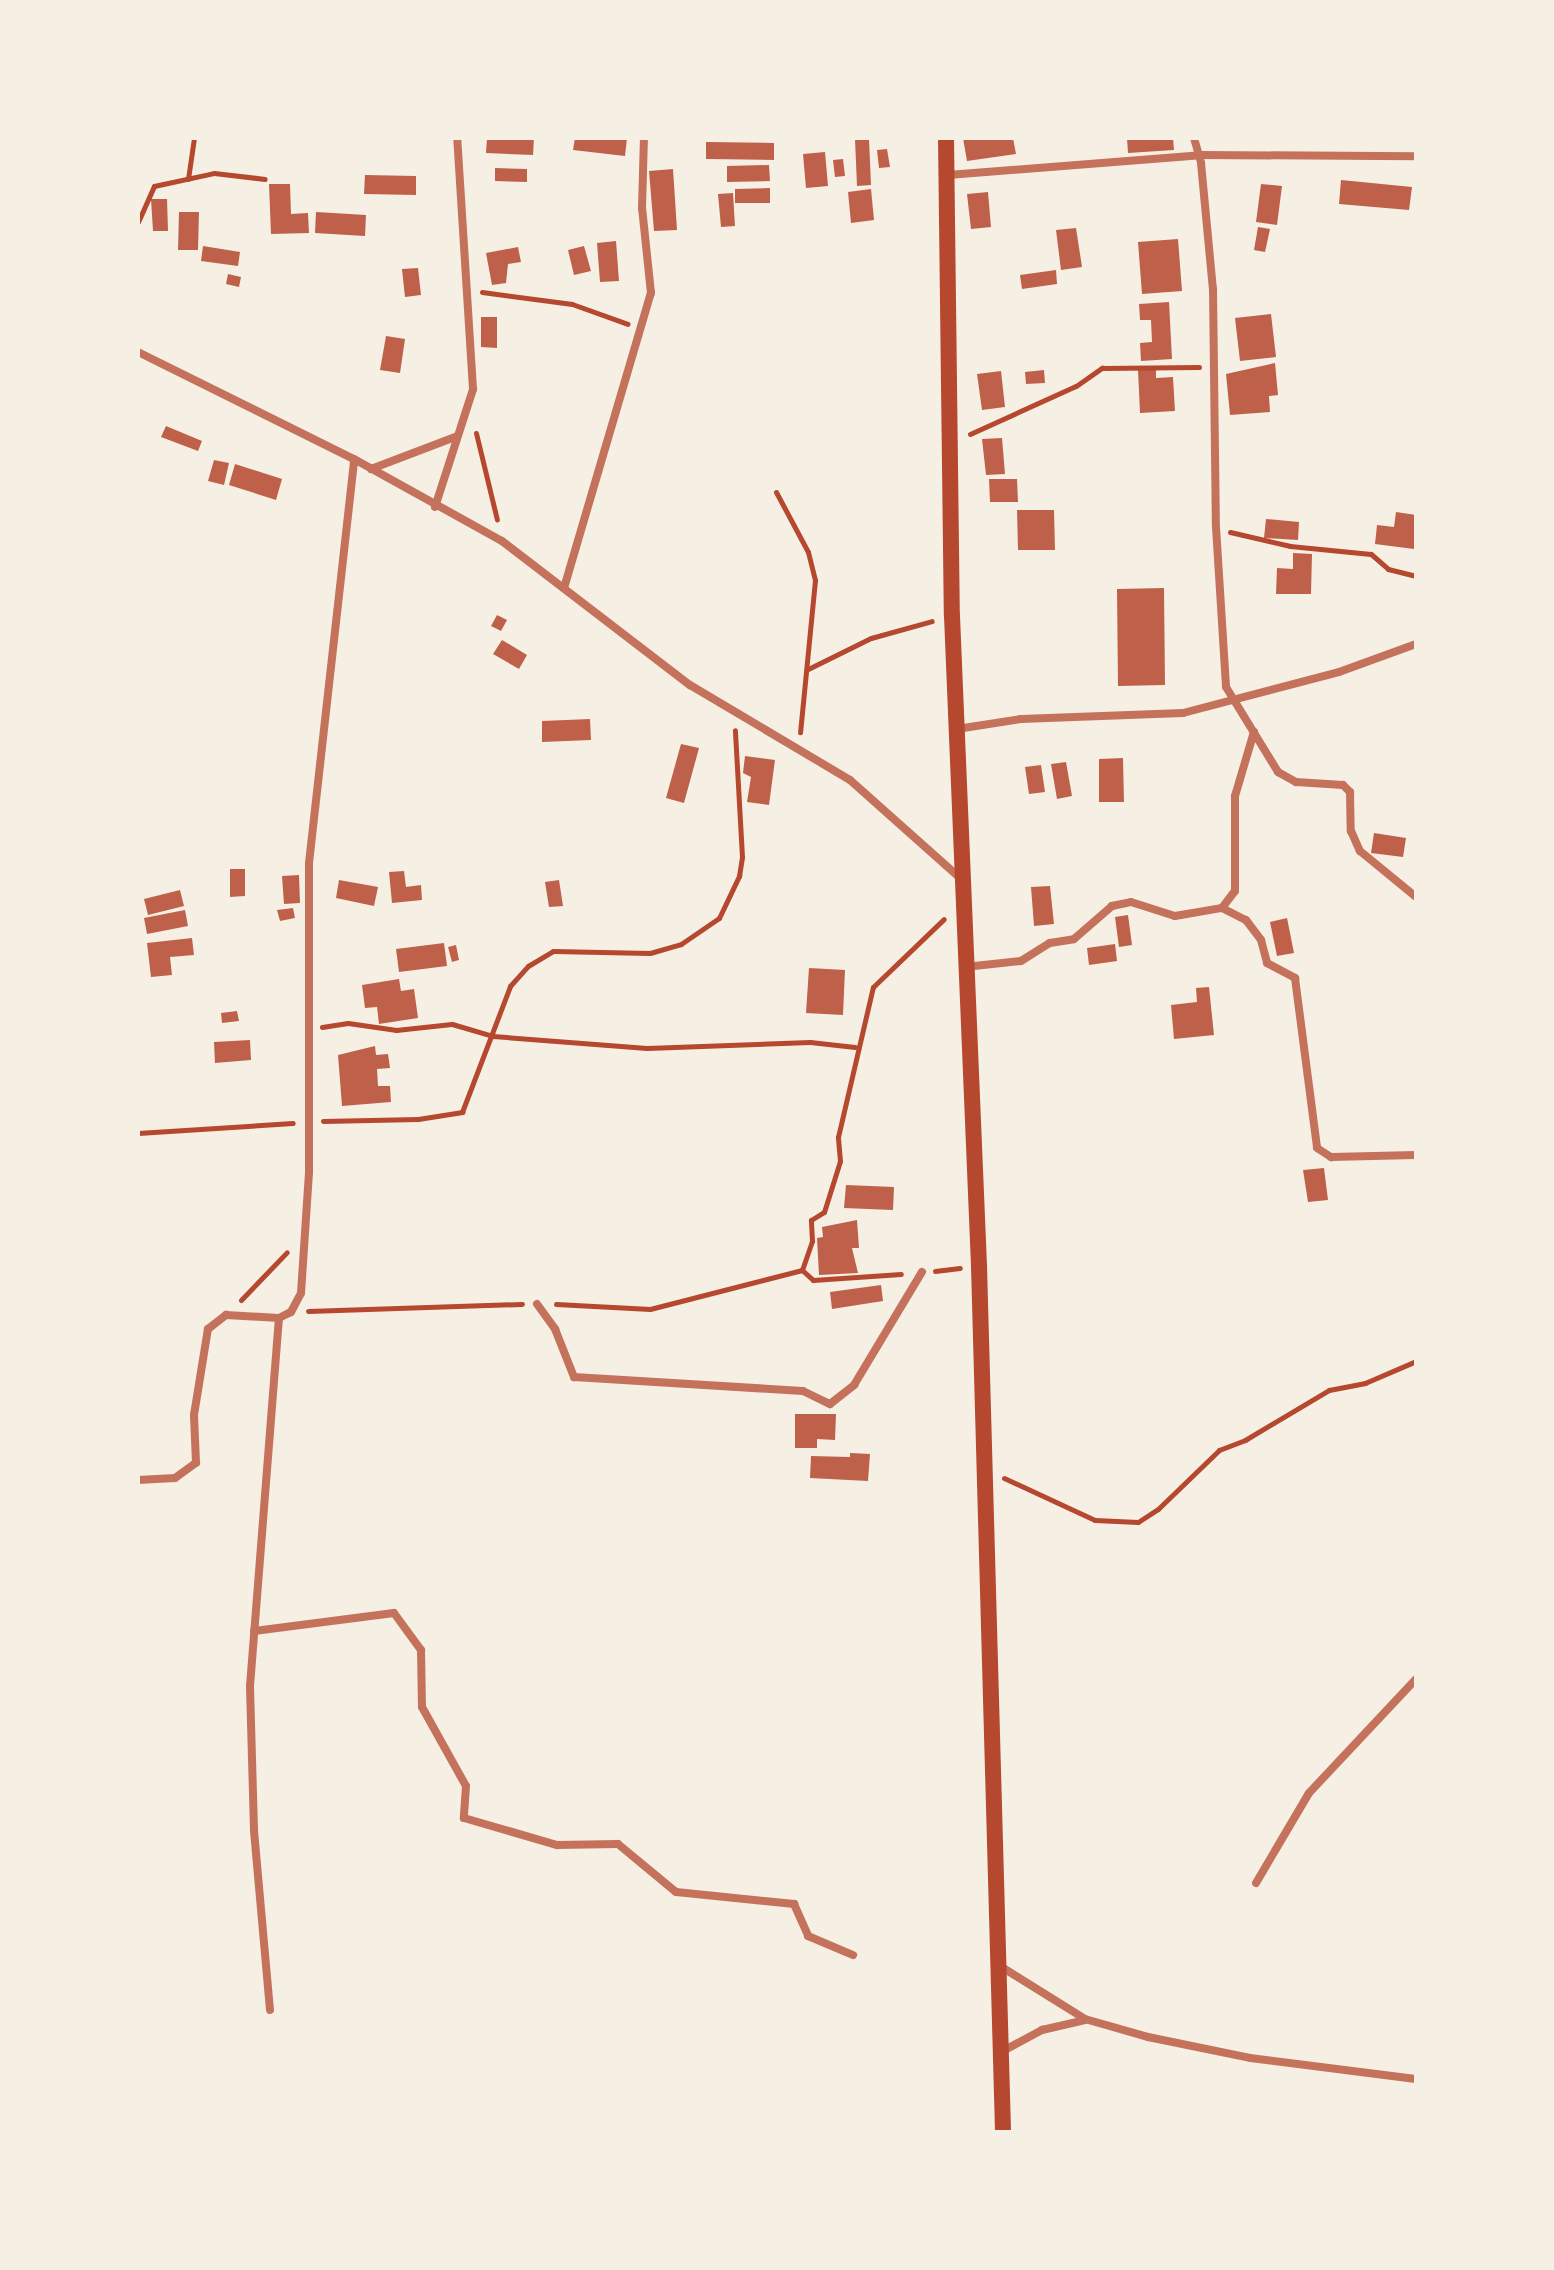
<!DOCTYPE html>
<html>
<head>
<meta charset="utf-8">
<style>
  body { margin:0 }
  #map { position:relative; width:1554px; height:2270px; overflow:hidden; background:#f6efe4; font-family:"Work Sans",sans-serif }
  div>[style] { position:absolute }
  .building>* { inset:0; background:#bf614a }
  .path>* { height:5px; margin:-2.5px; padding:0 2.5px; transform-origin:2.5px; border-radius:2.5px; background:#b5482f }
  .minor>* { height:8px; margin:-4px; padding:0 4px; transform-origin:4px; border-radius:4px; background:#c5725c }
  .secondary>* { height:16px; margin:-8px; padding:0 8px; transform-origin:8px; border-radius:8px; background:#b5482f }
  span { translate:-50% -50%; white-space:nowrap; text-align:center; line-height:1.15; -webkit-text-stroke:8px #f6efe4; paint-order:stroke }
  .frame { position:absolute; inset:0; border:140px solid #f6efe4; pointer-events:none }
</style>
</head>
<body>
<div id="map">
  <div class="building">
    <div style="clip-path:polygon(487px 138px,534px 138px,533px 155px,486px 153px)"></div>
    <div style="clip-path:polygon(575px 138px,627px 138px,625px 156px,573px 150px)"></div>
    <div style="clip-path:polygon(963px 138px,1013px 138px,1016px 154px,967px 161px)"></div>
    <div style="clip-path:polygon(1127px 138px,1173px 138px,1174px 150px,1128px 153px)"></div>
    <div style="clip-path:polygon(855px 139px,869px 139px,871px 185px,857px 186px)"></div>
    <div style="clip-path:polygon(706px 142px,774px 143px,774px 160px,706px 159px)"></div>
    <div style="clip-path:polygon(887px 149px,890px 167px,879px 168px,877px 150px)"></div>
    <div style="clip-path:polygon(825px 152px,828px 186px,806px 188px,803px 154px)"></div>
    <div style="clip-path:polygon(843px 159px,845px 176px,835px 177px,833px 160px)"></div>
    <div style="clip-path:polygon(769px 165px,770px 181px,727px 182px,727px 166px)"></div>
    <div style="clip-path:polygon(495px 168px,527px 169px,527px 182px,495px 181px)"></div>
    <div style="clip-path:polygon(673px 169px,677px 230px,654px 231px,649px 171px)"></div>
    <div style="clip-path:polygon(365px 175px,416px 176px,416px 195px,364px 194px)"></div>
    <div style="clip-path:polygon(1341px 180px,1412px 187px,1409px 210px,1339px 204px)"></div>
    <div style="clip-path:polygon(269px 184px,290px 184px,291px 214px,308px 213px,309px 233px,271px 234px)"></div>
    <div style="clip-path:polygon(1261px 184px,1282px 186px,1277px 225px,1256px 222px)"></div>
    <div style="clip-path:polygon(770px 188px,770px 203px,735px 203px,735px 189px)"></div>
    <div style="clip-path:polygon(871px 189px,874px 220px,851px 223px,848px 192px)"></div>
    <div style="clip-path:polygon(988px 192px,991px 227px,971px 229px,967px 194px)"></div>
    <div style="clip-path:polygon(733px 193px,735px 226px,721px 227px,718px 194px)"></div>
    <div style="clip-path:polygon(151px 199px,167px 199px,168px 231px,153px 231px)"></div>
    <div style="clip-path:polygon(179px 212px,199px 212px,198px 250px,178px 250px)"></div>
    <div style="clip-path:polygon(316px 212px,366px 215px,365px 236px,315px 233px)"></div>
    <div style="clip-path:polygon(1258px 227px,1270px 229px,1265px 252px,1254px 250px)"></div>
    <div style="clip-path:polygon(1076px 228px,1082px 267px,1061px 270px,1056px 230px)"></div>
    <div style="clip-path:polygon(1178px 239px,1182px 291px,1142px 294px,1138px 242px)"></div>
    <div style="clip-path:polygon(616px 241px,619px 281px,600px 282px,597px 243px)"></div>
    <div style="clip-path:polygon(203px 246px,240px 252px,238px 266px,201px 261px)"></div>
    <div style="clip-path:polygon(584px 246px,591px 271px,574px 275px,568px 250px)"></div>
    <div style="clip-path:polygon(518px 247px,521px 262px,508px 264px,506px 283px,492px 285px,486px 253px)"></div>
    <div style="clip-path:polygon(418px 268px,421px 295px,405px 297px,402px 269px)"></div>
    <div style="clip-path:polygon(1056px 270px,1057px 284px,1022px 289px,1020px 275px)"></div>
    <div style="clip-path:polygon(228px 274px,241px 277px,239px 287px,226px 284px)"></div>
    <div style="clip-path:polygon(1169px 302px,1172px 359px,1141px 361px,1140px 343px,1152px 342px,1151px 320px,1140px 320px,1139px 304px)"></div>
    <div style="clip-path:polygon(1271px 314px,1276px 357px,1240px 361px,1235px 318px)"></div>
    <div style="clip-path:polygon(481px 317px,497px 317px,497px 348px,481px 347px)"></div>
    <div style="clip-path:polygon(386px 336px,405px 339px,400px 373px,380px 370px)"></div>
    <div style="clip-path:polygon(1275px 363px,1278px 395px,1269px 396px,1270px 412px,1230px 415px,1226px 374px)"></div>
    <div style="clip-path:polygon(1156px 369px,1156px 378px,1173px 377px,1175px 411px,1140px 413px,1138px 370px)"></div>
    <div style="clip-path:polygon(1044px 370px,1045px 383px,1026px 384px,1025px 372px)"></div>
    <div style="clip-path:polygon(1001px 371px,1005px 407px,982px 410px,977px 374px)"></div>
    <div style="clip-path:polygon(166px 426px,202px 441px,198px 451px,161px 437px)"></div>
    <div style="clip-path:polygon(1002px 438px,1005px 474px,986px 475px,982px 439px)"></div>
    <div style="clip-path:polygon(214px 460px,229px 463px,224px 485px,208px 481px)"></div>
    <div style="clip-path:polygon(235px 464px,282px 479px,276px 500px,229px 485px)"></div>
    <div style="clip-path:polygon(989px 479px,1017px 479px,1018px 502px,990px 502px)"></div>
    <div style="clip-path:polygon(1017px 510px,1054px 510px,1055px 550px,1018px 550px)"></div>
    <div style="clip-path:polygon(1396px 512px,1416px 515px,1414px 549px,1375px 544px,1377px 525px,1394px 527px)"></div>
    <div style="clip-path:polygon(1266px 519px,1299px 522px,1298px 540px,1264px 538px)"></div>
    <div style="clip-path:polygon(1293px 553px,1312px 554px,1311px 594px,1276px 594px,1277px 568px,1293px 569px)"></div>
    <div style="clip-path:polygon(1164px 588px,1165px 685px,1118px 686px,1117px 589px)"></div>
    <div style="clip-path:polygon(497px 615px,507px 620px,501px 631px,491px 626px)"></div>
    <div style="clip-path:polygon(502px 640px,527px 655px,519px 669px,493px 654px)"></div>
    <div style="clip-path:polygon(590px 719px,591px 740px,542px 742px,542px 721px)"></div>
    <div style="clip-path:polygon(681px 744px,699px 748px,684px 803px,666px 798px)"></div>
    <div style="clip-path:polygon(745px 756px,775px 760px,769px 805px,747px 802px,751px 777px,743px 773px)"></div>
    <div style="clip-path:polygon(1123px 758px,1124px 802px,1099px 802px,1099px 759px)"></div>
    <div style="clip-path:polygon(1066px 762px,1072px 796px,1057px 799px,1051px 764px)"></div>
    <div style="clip-path:polygon(1041px 765px,1045px 792px,1029px 794px,1025px 767px)"></div>
    <div style="clip-path:polygon(1374px 833px,1406px 838px,1403px 857px,1371px 853px)"></div>
    <div style="clip-path:polygon(230px 869px,245px 869px,245px 896px,230px 897px)"></div>
    <div style="clip-path:polygon(404px 871px,406px 887px,421px 885px,422px 900px,392px 903px,389px 872px)"></div>
    <div style="clip-path:polygon(299px 875px,300px 903px,284px 904px,282px 876px)"></div>
    <div style="clip-path:polygon(339px 880px,378px 887px,374px 906px,336px 898px)"></div>
    <div style="clip-path:polygon(559px 880px,563px 906px,549px 907px,545px 882px)"></div>
    <div style="clip-path:polygon(1050px 886px,1054px 924px,1034px 926px,1031px 887px)"></div>
    <div style="clip-path:polygon(180px 890px,184px 906px,148px 915px,144px 899px)"></div>
    <div style="clip-path:polygon(293px 908px,295px 918px,280px 921px,277px 910px)"></div>
    <div style="clip-path:polygon(185px 910px,188px 926px,147px 934px,144px 918px)"></div>
    <div style="clip-path:polygon(1128px 915px,1132px 945px,1119px 947px,1115px 917px)"></div>
    <div style="clip-path:polygon(1287px 918px,1294px 953px,1277px 956px,1270px 922px)"></div>
    <div style="clip-path:polygon(192px 938px,194px 955px,170px 957px,172px 975px,151px 977px,147px 943px)"></div>
    <div style="clip-path:polygon(444px 943px,447px 966px,399px 972px,396px 949px)"></div>
    <div style="clip-path:polygon(1115px 944px,1117px 961px,1089px 965px,1087px 948px)"></div>
    <div style="clip-path:polygon(456px 945px,459px 960px,452px 962px,448px 947px)"></div>
    <div style="clip-path:polygon(809px 968px,845px 970px,843px 1015px,806px 1013px)"></div>
    <div style="clip-path:polygon(399px 979px,401px 991px,414px 989px,418px 1018px,379px 1024px,377px 1007px,365px 1008px,362px 985px)"></div>
    <div style="clip-path:polygon(1209px 987px,1214px 1035px,1174px 1039px,1171px 1005px,1197px 1002px,1196px 988px)"></div>
    <div style="clip-path:polygon(237px 1011px,239px 1021px,222px 1023px,221px 1013px)"></div>
    <div style="clip-path:polygon(250px 1040px,251px 1060px,215px 1063px,214px 1042px)"></div>
    <div style="clip-path:polygon(375px 1046px,376px 1055px,388px 1054px,390px 1068px,377px 1069px,378px 1086px,390px 1086px,391px 1102px,342px 1106px,338px 1055px)"></div>
    <div style="clip-path:polygon(1324px 1168px,1328px 1200px,1308px 1202px,1303px 1170px)"></div>
    <div style="clip-path:polygon(846px 1185px,894px 1187px,893px 1210px,844px 1208px)"></div>
    <div style="clip-path:polygon(857px 1220px,859px 1248px,852px 1248px,858px 1273px,819px 1275px,817px 1238px,823px 1237px,822px 1227px)"></div>
    <div style="clip-path:polygon(881px 1285px,883px 1301px,832px 1309px,830px 1292px)"></div>
    <div style="clip-path:polygon(795px 1414px,836px 1414px,835px 1440px,817px 1439px,817px 1448px,795px 1448px)"></div>
    <div style="clip-path:polygon(850px 1453px,870px 1454px,868px 1481px,810px 1478px,811px 1456px,850px 1457px)"></div>
  </div>
  <div class="path">
    <div style="left:188px;top:179px;width:41px;rotate:-81.7deg"></div>
    <div style="left:138px;top:222px;width:39px;rotate:-66deg"></div>
    <div style="left:154px;top:186px;width:61px;rotate:-12.2deg"></div>
    <div style="left:214px;top:173px;width:51px;rotate:6.7deg"></div>
    <div style="left:482px;top:292px;width:91px;rotate:7.6deg"></div>
    <div style="left:572px;top:304px;width:59px;rotate:19.7deg"></div>
    <div style="left:476px;top:433px;width:89px;rotate:76.4deg"></div>
    <div style="left:970px;top:434px;width:116px;rotate:-24.4deg"></div>
    <div style="left:1076px;top:386px;width:32px;rotate:-35deg"></div>
    <div style="left:1102px;top:368px;width:97px;rotate:-0.6deg"></div>
    <div style="left:776px;top:492px;width:68px;rotate:61.9deg"></div>
    <div style="left:808px;top:552px;width:29px;rotate:76deg"></div>
    <div style="left:815px;top:580px;width:153px;rotate:95.6deg"></div>
    <div style="left:1230px;top:532px;width:62px;rotate:13.1deg"></div>
    <div style="left:1290px;top:546px;width:81px;rotate:5.6deg"></div>
    <div style="left:1371px;top:554px;width:23px;rotate:41deg"></div>
    <div style="left:1388px;top:569px;width:29px;rotate:14deg"></div>
    <div style="left:808px;top:669px;width:70px;rotate:-26.2deg"></div>
    <div style="left:871px;top:638px;width:63px;rotate:-15.6deg"></div>
    <div style="left:322px;top:1027px;width:26px;rotate:-9deg"></div>
    <div style="left:348px;top:1023px;width:49px;rotate:8.3deg"></div>
    <div style="left:396px;top:1030px;width:56px;rotate:-6.1deg"></div>
    <div style="left:452px;top:1024px;width:43px;rotate:16.3deg"></div>
    <div style="left:493px;top:1036px;width:154px;rotate:4.5deg"></div>
    <div style="left:647px;top:1048px;width:163px;rotate:-2.1deg"></div>
    <div style="left:810px;top:1042px;width:45px;rotate:6.3deg"></div>
    <div style="left:323px;top:1121px;width:95px;rotate:-1.2deg"></div>
    <div style="left:418px;top:1119px;width:45px;rotate:-9deg"></div>
    <div style="left:462px;top:1112px;width:135px;rotate:-69.1deg"></div>
    <div style="left:510px;top:986px;width:27px;rotate:-48deg"></div>
    <div style="left:528px;top:966px;width:29px;rotate:-31deg"></div>
    <div style="left:553px;top:951px;width:97px;rotate:1.2deg"></div>
    <div style="left:650px;top:953px;width:32px;rotate:-16deg"></div>
    <div style="left:681px;top:944px;width:46px;rotate:-34.4deg"></div>
    <div style="left:719px;top:918px;width:47px;rotate:-64.5deg"></div>
    <div style="left:739px;top:876px;width:19px;rotate:-81deg"></div>
    <div style="left:742px;top:857px;width:127px;rotate:-93.2deg"></div>
    <div style="left:138px;top:1133px;width:155px;rotate:-3.7deg"></div>
    <div style="left:802px;top:1270px;width:31px;rotate:-71deg"></div>
    <div style="left:812px;top:1241px;width:21px;rotate:-93deg"></div>
    <div style="left:811px;top:1220px;width:15px;rotate:-32deg"></div>
    <div style="left:824px;top:1212px;width:53px;rotate:-72.6deg"></div>
    <div style="left:840px;top:1161px;width:24px;rotate:-95deg"></div>
    <div style="left:838px;top:1137px;width:154px;rotate:-76.9deg"></div>
    <div style="left:873px;top:987px;width:98px;rotate:-43.8deg"></div>
    <div style="left:935px;top:1271px;width:25px;rotate:-7deg"></div>
    <div style="left:241px;top:1300px;width:66px;rotate:-46.2deg"></div>
    <div style="left:556px;top:1304px;width:94px;rotate:3deg"></div>
    <div style="left:650px;top:1309px;width:157px;rotate:-14.4deg"></div>
    <div style="left:802px;top:1270px;width:15px;rotate:42deg"></div>
    <div style="left:813px;top:1280px;width:88px;rotate:-3.9deg"></div>
    <div style="left:308px;top:1311px;width:214px;rotate:-1.9deg"></div>
    <div style="left:1004px;top:1478px;width:100px;rotate:24.8deg"></div>
    <div style="left:1095px;top:1520px;width:43px;rotate:2.7deg"></div>
    <div style="left:1138px;top:1522px;width:24px;rotate:-33deg"></div>
    <div style="left:1158px;top:1509px;width:85px;rotate:-44deg"></div>
    <div style="left:1219px;top:1450px;width:28px;rotate:-21deg"></div>
    <div style="left:1245px;top:1440px;width:98px;rotate:-30.8deg"></div>
    <div style="left:1329px;top:1390px;width:37px;rotate:-11deg"></div>
    <div style="left:1365px;top:1383px;width:56px;rotate:-23.3deg"></div>
  </div>
  <div class="minor">
    <div style="left:1194px;top:138px;width:26px;rotate:74deg"></div>
    <div style="left:1201px;top:163px;width:127px;rotate:84.6deg"></div>
    <div style="left:1213px;top:289px;width:238px;rotate:89.3deg"></div>
    <div style="left:1216px;top:527px;width:160px;rotate:86.4deg"></div>
    <div style="left:1226px;top:687px;width:100px;rotate:58.5deg"></div>
    <div style="left:1278px;top:772px;width:21px;rotate:29deg"></div>
    <div style="left:1296px;top:782px;width:47px;rotate:3.7deg"></div>
    <div style="left:1343px;top:785px;width:10px;rotate:45deg"></div>
    <div style="left:1350px;top:792px;width:39px;rotate:89deg"></div>
    <div style="left:1351px;top:831px;width:22px;rotate:66deg"></div>
    <div style="left:1360px;top:851px;width:72px;rotate:39.4deg"></div>
    <div style="left:948px;top:175px;width:253px;rotate:-4.5deg"></div>
    <div style="left:1200px;top:155px;width:216px;rotate:0.3deg"></div>
    <div style="left:138px;top:352px;width:241px;rotate:26.4deg"></div>
    <div style="left:354px;top:459px;width:169px;rotate:29deg"></div>
    <div style="left:502px;top:541px;width:237px;rotate:37.5deg"></div>
    <div style="left:690px;top:685px;width:186px;rotate:30.7deg"></div>
    <div style="left:850px;top:780px;width:147px;rotate:41.7deg"></div>
    <div style="left:371px;top:469px;width:90px;rotate:-20.9deg"></div>
    <div style="left:435px;top:507px;width:124px;rotate:-72.1deg"></div>
    <div style="left:473px;top:389px;width:252px;rotate:-93.6deg"></div>
    <div style="left:564px;top:588px;width:308px;rotate:-73.6deg"></div>
    <div style="left:651px;top:293px;width:85px;rotate:-96deg"></div>
    <div style="left:642px;top:208px;width:70px;rotate:-88.4deg"></div>
    <div style="left:957px;top:729px;width:65px;rotate:-8.9deg"></div>
    <div style="left:1021px;top:719px;width:162px;rotate:-2.1deg"></div>
    <div style="left:1183px;top:713px;width:161px;rotate:-14.7deg"></div>
    <div style="left:1339px;top:672px;width:82px;rotate:-20deg"></div>
    <div style="left:1222px;top:908px;width:27px;rotate:27deg"></div>
    <div style="left:1246px;top:920px;width:25px;rotate:53deg"></div>
    <div style="left:1261px;top:940px;width:24px;rotate:75deg"></div>
    <div style="left:1267px;top:963px;width:32px;rotate:28deg"></div>
    <div style="left:1295px;top:978px;width:171px;rotate:82.6deg"></div>
    <div style="left:1317px;top:1148px;width:17px;rotate:33deg"></div>
    <div style="left:1331px;top:1157px;width:85px;rotate:-1.3deg"></div>
    <div style="left:965px;top:967px;width:56px;rotate:-6.1deg"></div>
    <div style="left:1021px;top:961px;width:34px;rotate:-32deg"></div>
    <div style="left:1050px;top:943px;width:24px;rotate:-9deg"></div>
    <div style="left:1074px;top:939px;width:50px;rotate:-41deg"></div>
    <div style="left:1112px;top:906px;width:19px;rotate:-12deg"></div>
    <div style="left:1131px;top:902px;width:46px;rotate:17.7deg"></div>
    <div style="left:1175px;top:916px;width:48px;rotate:-9.7deg"></div>
    <div style="left:1222px;top:908px;width:21px;rotate:-53deg"></div>
    <div style="left:1235px;top:891px;width:95px;rotate:-90deg"></div>
    <div style="left:1235px;top:796px;width:67px;rotate:-73.5deg"></div>
    <div style="left:537px;top:1304px;width:31px;rotate:54deg"></div>
    <div style="left:555px;top:1329px;width:52px;rotate:68.4deg"></div>
    <div style="left:574px;top:1377px;width:229px;rotate:3.5deg"></div>
    <div style="left:803px;top:1391px;width:30px;rotate:26deg"></div>
    <div style="left:830px;top:1404px;width:31px;rotate:-38deg"></div>
    <div style="left:854px;top:1385px;width:132px;rotate:-59deg"></div>
    <div style="left:138px;top:1480px;width:37px;rotate:-3deg"></div>
    <div style="left:175px;top:1478px;width:26px;rotate:-36deg"></div>
    <div style="left:196px;top:1463px;width:48px;rotate:-92.4deg"></div>
    <div style="left:194px;top:1415px;width:87px;rotate:-80.8deg"></div>
    <div style="left:208px;top:1329px;width:23px;rotate:-38deg"></div>
    <div style="left:226px;top:1315px;width:53px;rotate:3.2deg"></div>
    <div style="left:279px;top:1318px;width:13px;rotate:-27deg"></div>
    <div style="left:291px;top:1312px;width:21px;rotate:-62deg"></div>
    <div style="left:301px;top:1293px;width:121px;rotate:-86.2deg"></div>
    <div style="left:309px;top:1172px;width:309px;rotate:-90deg"></div>
    <div style="left:309px;top:863px;width:406px;rotate:-83.6deg"></div>
    <div style="left:254px;top:1631px;width:141px;rotate:-7.3deg"></div>
    <div style="left:394px;top:1613px;width:46px;rotate:53.9deg"></div>
    <div style="left:421px;top:1650px;width:57px;rotate:89deg"></div>
    <div style="left:422px;top:1707px;width:90px;rotate:60.9deg"></div>
    <div style="left:466px;top:1786px;width:32px;rotate:94deg"></div>
    <div style="left:464px;top:1818px;width:97px;rotate:16.2deg"></div>
    <div style="left:557px;top:1845px;width:61px;rotate:-0.9deg"></div>
    <div style="left:618px;top:1844px;width:75px;rotate:39.6deg"></div>
    <div style="left:676px;top:1892px;width:119px;rotate:5.8deg"></div>
    <div style="left:794px;top:1904px;width:35px;rotate:66deg"></div>
    <div style="left:808px;top:1936px;width:49px;rotate:22.9deg"></div>
    <div style="left:1256px;top:1883px;width:104px;rotate:-59.5deg"></div>
    <div style="left:1309px;top:1793px;width:156px;rotate:-46.8deg"></div>
    <div style="left:1000px;top:1966px;width:100px;rotate:31.9deg"></div>
    <div style="left:1085px;top:2019px;width:66px;rotate:15.9deg"></div>
    <div style="left:1148px;top:2037px;width:104px;rotate:11.6deg"></div>
    <div style="left:1250px;top:2058px;width:167px;rotate:7.2deg"></div>
    <div style="left:270px;top:2010px;width:181px;rotate:-95.1deg"></div>
    <div style="left:254px;top:1830px;width:144px;rotate:-91.6deg"></div>
    <div style="left:250px;top:1686px;width:369px;rotate:-85.5deg"></div>
    <div style="left:1001px;top:2052px;width:47px;rotate:-28.2deg"></div>
    <div style="left:1042px;top:2030px;width:44px;rotate:-13.1deg"></div>
  </div>
  <div class="secondary">
    <div style="left:946px;top:138px;width:478px;rotate:89.3deg"></div>
    <div style="left:952px;top:616px;width:651px;rotate:87.62deg"></div>
    <div style="left:979px;top:1266px;width:866px;rotate:88.41deg"></div>
  </div>
  <div class="frame"></div>
</div>
</body>
</html>
